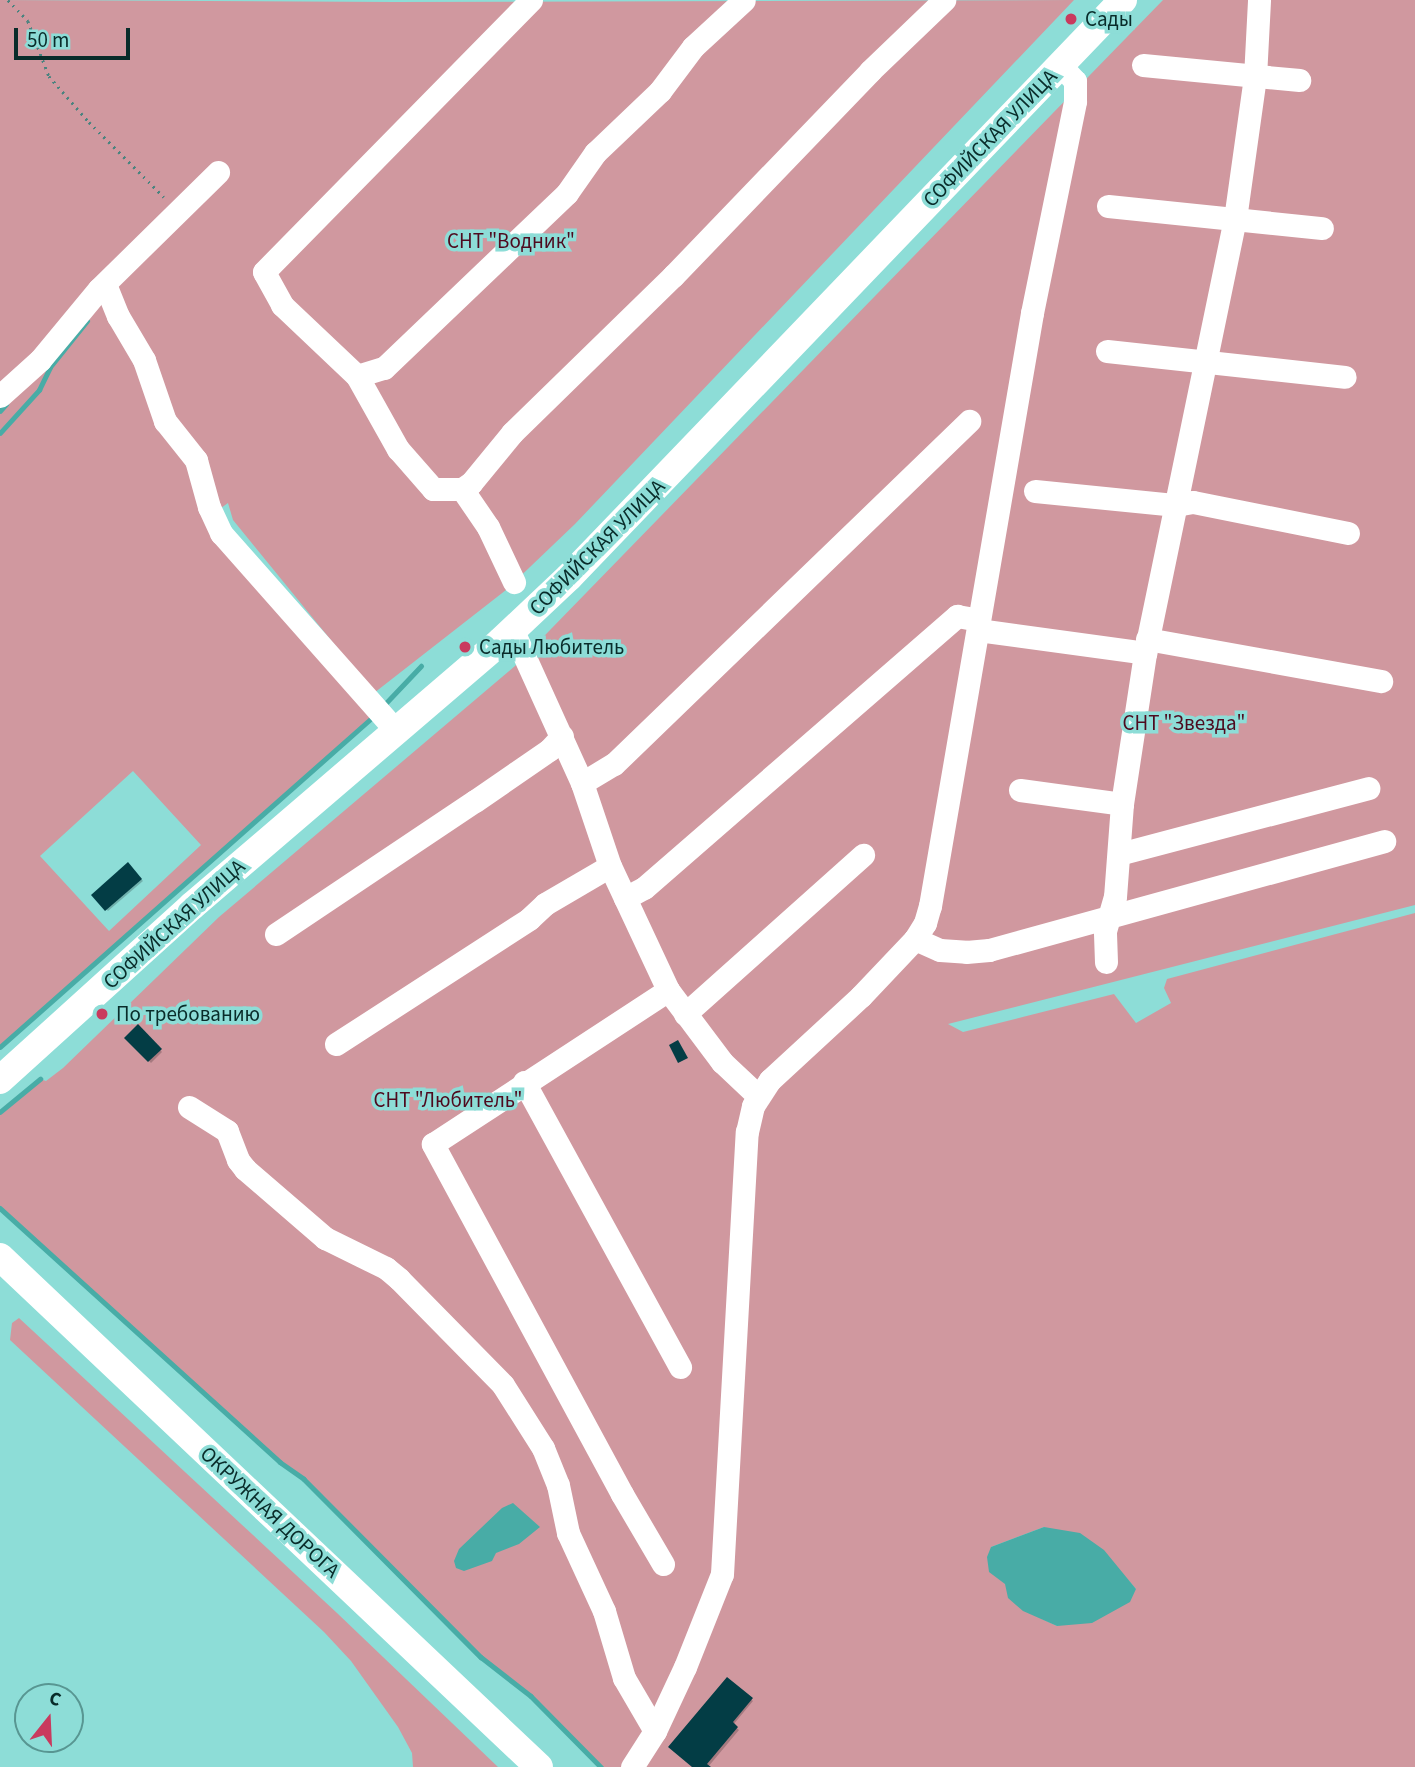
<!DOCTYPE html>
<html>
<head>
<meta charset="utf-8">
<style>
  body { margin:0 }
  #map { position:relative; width:1415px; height:1767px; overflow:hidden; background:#8dddd7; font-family:"Source Sans 3",sans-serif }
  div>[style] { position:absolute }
  .green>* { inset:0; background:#d0989f }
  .water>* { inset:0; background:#48aca6 }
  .shadow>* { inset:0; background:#0003 }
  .stream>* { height:4.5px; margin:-2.25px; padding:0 2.25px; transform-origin:2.25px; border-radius:2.25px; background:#48aca6 }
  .building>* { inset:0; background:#033d45 }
  .path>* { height:2.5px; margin-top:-1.25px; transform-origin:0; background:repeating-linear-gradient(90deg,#4a837f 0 2px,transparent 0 7px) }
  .minor>* { height:23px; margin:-11.5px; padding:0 11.5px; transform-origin:11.5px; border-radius:11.5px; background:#fff }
  .major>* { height:28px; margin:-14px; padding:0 14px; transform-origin:14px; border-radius:14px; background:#fff }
  .dots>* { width:19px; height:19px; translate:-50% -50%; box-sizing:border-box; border:4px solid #8dddd7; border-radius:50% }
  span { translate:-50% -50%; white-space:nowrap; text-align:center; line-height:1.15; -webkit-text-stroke:7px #8dddd7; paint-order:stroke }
  .poi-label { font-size:21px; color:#092c2a }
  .left { translate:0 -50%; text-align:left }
  .street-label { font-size:21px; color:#092c2a }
  .park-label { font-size:21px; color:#4e0a1e }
  .north { position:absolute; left:14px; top:1683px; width:70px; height:70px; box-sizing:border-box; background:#8dddd7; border:2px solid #589692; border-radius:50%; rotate:18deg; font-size:19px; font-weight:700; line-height:28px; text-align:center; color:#092c2a }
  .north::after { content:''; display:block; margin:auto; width:24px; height:32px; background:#c93a5e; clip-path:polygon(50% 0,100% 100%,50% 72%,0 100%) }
  .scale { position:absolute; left:14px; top:28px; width:116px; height:32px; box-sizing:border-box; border:4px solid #092c2a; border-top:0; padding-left:9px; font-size:21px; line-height:24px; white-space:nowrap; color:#092c2a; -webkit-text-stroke:5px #8dddd7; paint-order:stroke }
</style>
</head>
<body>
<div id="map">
  <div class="green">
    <div style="clip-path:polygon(evenodd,0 0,395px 2px,1074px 0,575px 524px,506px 590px,374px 693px,233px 520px,228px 503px,207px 518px,372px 718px,0 1047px,0 0,133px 771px,201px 845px,109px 931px,40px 856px,133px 771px)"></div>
    <div style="clip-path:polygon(evenodd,1163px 0,1415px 0,1415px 905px,948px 1024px,963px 1032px,1114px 994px,1136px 1023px,1171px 1003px,1164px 988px,1167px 979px,1415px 913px,1415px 1767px,601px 1767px,531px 1696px,481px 1657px,304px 1479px,280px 1462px,0 1208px,0 1112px,40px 1079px,46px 1081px,63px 1068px,219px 917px,515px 666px,1163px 0,1044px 1527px,1123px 1574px,1136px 1589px,1057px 1626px,1042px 1619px,1005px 1584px,991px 1547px,1044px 1527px)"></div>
    <div style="clip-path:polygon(19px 1318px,337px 1613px,498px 1767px,413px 1767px,412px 1753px,398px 1727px,351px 1661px,324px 1632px,10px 1340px,12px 1323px)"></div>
  </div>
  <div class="water">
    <div style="clip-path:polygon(513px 1503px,540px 1527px,519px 1544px,496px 1553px,492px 1561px,464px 1571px,456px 1568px,454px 1561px,459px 1549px,502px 1508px)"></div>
    <div style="clip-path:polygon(1044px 1527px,1080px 1533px,1104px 1550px,1136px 1589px,1130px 1602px,1092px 1623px,1057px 1626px,1023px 1611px,1008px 1598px,1005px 1584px,989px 1572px,987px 1557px,991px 1547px)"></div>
  </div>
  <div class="shadow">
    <div style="clip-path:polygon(128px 865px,143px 881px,108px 911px,93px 895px)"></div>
    <div style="clip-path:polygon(138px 1027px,162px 1052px,151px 1063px,127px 1038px)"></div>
    <div style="clip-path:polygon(727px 1679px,753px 1701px,733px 1725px,739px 1730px,708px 1767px,694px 1767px)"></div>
  </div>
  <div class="stream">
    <div style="left:0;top:411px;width:9px;rotate:-49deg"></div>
    <div style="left:0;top:433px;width:58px;rotate:-47.8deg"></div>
    <div style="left:39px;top:390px;width:25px;rotate:-64deg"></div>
    <div style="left:50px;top:367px;width:59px;rotate:-51.2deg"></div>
    <div style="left:383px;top:706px;width:55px;rotate:-46.5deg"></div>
    <div style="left:0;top:1047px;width:501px;rotate:-41.52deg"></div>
    <div style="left:0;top:1112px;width:52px;rotate:-39.5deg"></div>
    <div style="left:0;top:1208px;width:378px;rotate:42.2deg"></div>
    <div style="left:280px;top:1462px;width:29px;rotate:35deg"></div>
    <div style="left:304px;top:1479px;width:251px;rotate:45.2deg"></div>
    <div style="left:481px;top:1657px;width:63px;rotate:38deg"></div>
    <div style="left:531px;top:1696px;width:100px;rotate:45.4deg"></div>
  </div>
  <div class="building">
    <div style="clip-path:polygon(128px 862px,142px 879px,105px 911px,91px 895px)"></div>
    <div style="clip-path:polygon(138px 1024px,162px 1049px,148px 1062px,124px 1038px)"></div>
    <div style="clip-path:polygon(678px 1040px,688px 1058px,678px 1063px,669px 1045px)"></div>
    <div style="clip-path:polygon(727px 1677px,753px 1698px,733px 1722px,738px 1727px,707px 1764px,711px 1767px,692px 1767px,668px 1747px)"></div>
  </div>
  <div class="path">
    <div style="left:8px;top:0;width:29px;rotate:46deg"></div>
    <div style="left:28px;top:21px;width:59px;rotate:69.1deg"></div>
    <div style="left:49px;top:76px;width:61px;rotate:49deg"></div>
    <div style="left:89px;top:122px;width:106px;rotate:45deg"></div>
  </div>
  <div class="minor">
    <div style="left:531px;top:0;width:381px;rotate:134.5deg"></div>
    <div style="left:264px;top:272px;width:38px;rotate:61deg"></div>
    <div style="left:282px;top:305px;width:103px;rotate:43.4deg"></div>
    <div style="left:357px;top:376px;width:28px;rotate:-17deg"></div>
    <div style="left:384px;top:368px;width:253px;rotate:-43.7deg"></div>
    <div style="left:567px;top:193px;width:49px;rotate:-55deg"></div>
    <div style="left:595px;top:153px;width:90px;rotate:-43.6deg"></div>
    <div style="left:660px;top:91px;width:55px;rotate:-53.1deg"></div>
    <div style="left:693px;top:47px;width:69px;rotate:-42.7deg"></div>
    <div style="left:1143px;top:65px;width:157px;rotate:5.5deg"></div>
    <div style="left:1108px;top:206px;width:215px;rotate:5.9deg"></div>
    <div style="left:105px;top:284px;width:35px;rotate:68deg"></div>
    <div style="left:118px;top:316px;width:51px;rotate:59.4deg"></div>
    <div style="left:144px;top:360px;width:65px;rotate:71deg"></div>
    <div style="left:165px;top:421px;width:50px;rotate:51.5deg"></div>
    <div style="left:196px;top:460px;width:49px;rotate:74.5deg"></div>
    <div style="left:209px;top:507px;width:29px;rotate:65deg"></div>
    <div style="left:221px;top:533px;width:264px;rotate:48.5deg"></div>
    <div style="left:1107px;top:351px;width:239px;rotate:6.2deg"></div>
    <div style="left:357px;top:376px;width:84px;rotate:60.7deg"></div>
    <div style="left:398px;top:449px;width:53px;rotate:48.8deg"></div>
    <div style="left:433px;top:489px;width:29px"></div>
    <div style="left:462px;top:489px;width:46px;rotate:55.6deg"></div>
    <div style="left:488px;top:527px;width:61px;rotate:64.7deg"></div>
    <div style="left:0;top:396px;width:54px;rotate:-42deg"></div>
    <div style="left:40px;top:360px;width:92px;rotate:-50.3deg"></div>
    <div style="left:99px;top:289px;width:167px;rotate:-44.5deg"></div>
    <div style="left:462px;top:489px;width:11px;rotate:-34deg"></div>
    <div style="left:471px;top:483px;width:65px;rotate:-50.6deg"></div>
    <div style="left:512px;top:433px;width:225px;rotate:-44.3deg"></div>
    <div style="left:673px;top:276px;width:284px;rotate:-46.1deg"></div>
    <div style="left:870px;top:71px;width:103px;rotate:-43.8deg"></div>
    <div style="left:1035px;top:491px;width:142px;rotate:5.7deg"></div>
    <div style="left:1176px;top:505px;width:17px;rotate:-10deg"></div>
    <div style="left:1193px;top:502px;width:158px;rotate:11.3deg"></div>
    <div style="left:978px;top:630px;width:169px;rotate:7.8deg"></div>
    <div style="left:513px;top:631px;width:167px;rotate:65.6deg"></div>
    <div style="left:582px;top:783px;width:88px;rotate:71.4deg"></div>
    <div style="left:610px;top:866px;width:137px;rotate:64.9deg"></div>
    <div style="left:668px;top:990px;width:90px;rotate:53.1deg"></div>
    <div style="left:722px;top:1062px;width:48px;rotate:43.3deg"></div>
    <div style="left:1147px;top:639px;width:238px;rotate:10.2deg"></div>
    <div style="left:582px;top:783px;width:37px;rotate:-31deg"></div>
    <div style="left:614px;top:764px;width:494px;rotate:-44deg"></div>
    <div style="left:1020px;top:790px;width:103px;rotate:7.8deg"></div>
    <div style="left:1119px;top:854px;width:258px;rotate:-14.8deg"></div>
    <div style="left:625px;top:898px;width:21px;rotate:-28deg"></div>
    <div style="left:644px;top:888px;width:415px;rotate:-41deg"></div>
    <div style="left:957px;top:616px;width:22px;rotate:10deg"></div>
    <div style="left:276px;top:934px;width:239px;rotate:-33.8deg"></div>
    <div style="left:475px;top:801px;width:90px;rotate:-34.6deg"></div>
    <div style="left:549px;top:750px;width:19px;rotate:-47deg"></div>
    <div style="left:915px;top:939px;width:27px;rotate:24deg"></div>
    <div style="left:940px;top:950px;width:26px;rotate:4deg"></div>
    <div style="left:966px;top:952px;width:23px;rotate:-5deg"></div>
    <div style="left:989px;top:950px;width:410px;rotate:-15.4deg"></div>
    <div style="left:1106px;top:962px;width:31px;rotate:-92deg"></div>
    <div style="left:1105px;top:931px;width:35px;rotate:-74deg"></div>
    <div style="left:1115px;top:897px;width:93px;rotate:-85.7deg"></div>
    <div style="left:1122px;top:804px;width:153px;rotate:-81.3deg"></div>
    <div style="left:1145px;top:653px;width:443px;rotate:-78.3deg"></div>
    <div style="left:1235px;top:219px;width:143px;rotate:-82deg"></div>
    <div style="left:1255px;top:77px;width:77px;rotate:-87deg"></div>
    <div style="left:685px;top:1014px;width:239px;rotate:-41.8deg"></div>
    <div style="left:336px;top:1044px;width:230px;rotate:-32.9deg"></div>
    <div style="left:529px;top:919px;width:22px;rotate:-43deg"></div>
    <div style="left:545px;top:904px;width:75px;rotate:-30.3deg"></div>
    <div style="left:524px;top:1082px;width:325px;rotate:61.3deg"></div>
    <div style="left:189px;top:1107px;width:45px;rotate:32.3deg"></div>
    <div style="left:227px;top:1131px;width:31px;rotate:69deg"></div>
    <div style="left:238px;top:1160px;width:11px;rotate:52deg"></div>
    <div style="left:245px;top:1169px;width:106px;rotate:40.8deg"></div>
    <div style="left:325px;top:1238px;width:68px;rotate:26.2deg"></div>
    <div style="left:386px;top:1268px;width:17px;rotate:40deg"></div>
    <div style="left:399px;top:1279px;width:148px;rotate:45.5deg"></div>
    <div style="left:503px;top:1385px;width:75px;rotate:57.6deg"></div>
    <div style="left:543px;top:1448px;width:40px;rotate:68deg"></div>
    <div style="left:558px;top:1485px;width:49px;rotate:78.2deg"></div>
    <div style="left:568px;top:1533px;width:86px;rotate:65.2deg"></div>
    <div style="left:604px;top:1611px;width:70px;rotate:73.4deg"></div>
    <div style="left:624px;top:1678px;width:61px;rotate:59.7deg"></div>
    <div style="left:663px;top:1564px;width:81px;rotate:-120.4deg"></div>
    <div style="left:622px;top:1494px;width:398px;rotate:-118.4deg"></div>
    <div style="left:433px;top:1144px;width:281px;rotate:-33.2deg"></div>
    <div style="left:632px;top:1767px;width:43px;rotate:-57.4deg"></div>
    <div style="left:655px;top:1731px;width:71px;rotate:-64.9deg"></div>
    <div style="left:685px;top:1667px;width:100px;rotate:-68.3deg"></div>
    <div style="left:722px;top:1574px;width:443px;rotate:-86.8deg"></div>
    <div style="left:747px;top:1132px;width:27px;rotate:-77deg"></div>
    <div style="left:753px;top:1106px;width:31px;rotate:-57deg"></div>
    <div style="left:770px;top:1080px;width:124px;rotate:-42.7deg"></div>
    <div style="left:861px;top:996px;width:79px;rotate:-46.5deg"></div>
    <div style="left:915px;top:939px;width:19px;rotate:-58deg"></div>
    <div style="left:925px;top:923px;width:18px;rotate:-74deg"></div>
    <div style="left:930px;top:906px;width:602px;rotate:-80.24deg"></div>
    <div style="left:1032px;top:313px;width:216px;rotate:-78.5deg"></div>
    <div style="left:1075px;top:101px;width:20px;rotate:-90deg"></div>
    <div style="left:1075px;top:81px;width:22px;rotate:-133deg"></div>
  </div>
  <div class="major">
    <div style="left:0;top:1080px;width:259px;rotate:-42.2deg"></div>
    <div style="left:192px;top:906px;width:407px;rotate:-40.6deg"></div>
    <div style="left:501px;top:641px;width:93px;rotate:-43.3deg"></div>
    <div style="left:569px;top:577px;width:800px;rotate:-46.17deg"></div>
    <div style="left:0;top:1257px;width:742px;rotate:43.42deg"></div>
  </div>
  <div class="dots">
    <div style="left:1071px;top:19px;background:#c93a5e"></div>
    <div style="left:465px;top:647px;background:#c93a5e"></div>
    <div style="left:102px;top:1014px;background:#c93a5e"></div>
  </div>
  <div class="poi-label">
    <span class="left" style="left:1085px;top:19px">Сады</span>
    <span class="left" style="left:479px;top:647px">Сады Любитель</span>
    <span class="left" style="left:116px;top:1014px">По требованию</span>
  </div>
  <div class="street-label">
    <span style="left:990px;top:138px;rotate:-46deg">СОФИЙСКАЯ УЛИЦА</span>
    <span style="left:597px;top:547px;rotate:-45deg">СОФИЙСКАЯ УЛИЦА</span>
    <span style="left:174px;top:924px;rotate:-42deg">СОФИЙСКАЯ УЛИЦА</span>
    <span style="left:270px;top:1512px;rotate:43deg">ОКРУЖНАЯ ДОРОГА</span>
  </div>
  <div class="park-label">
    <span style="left:511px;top:241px">СНТ "Водник"</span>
    <span style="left:1184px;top:723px">СНТ "Звезда"</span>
    <span style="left:448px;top:1100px">СНТ "Любитель"</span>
  </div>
  <div class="north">С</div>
  <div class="scale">50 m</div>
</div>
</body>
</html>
